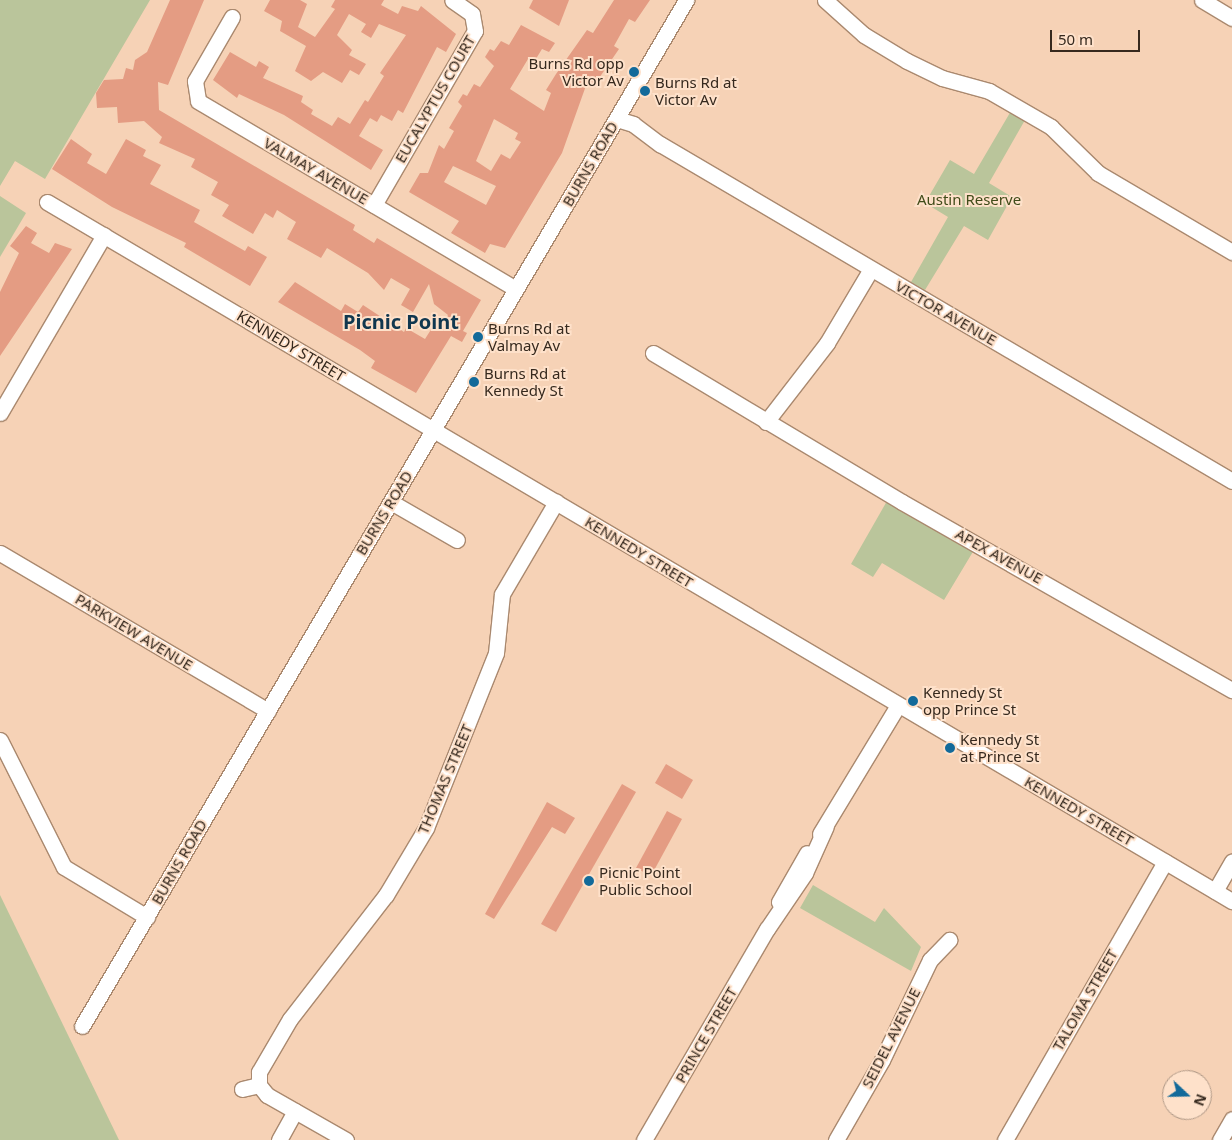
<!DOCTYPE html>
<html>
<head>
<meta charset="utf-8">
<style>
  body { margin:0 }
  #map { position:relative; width:1232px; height:1140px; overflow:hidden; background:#f6d2b6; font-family:"Noto Sans",sans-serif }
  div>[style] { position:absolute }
  .green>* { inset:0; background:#bac59b }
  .building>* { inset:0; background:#e49c83 }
  .roads { filter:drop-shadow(1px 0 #aa896f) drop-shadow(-1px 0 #aa896f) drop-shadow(0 1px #aa896f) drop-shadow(0 -1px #aa896f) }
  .minor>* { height:15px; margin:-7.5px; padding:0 7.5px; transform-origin:7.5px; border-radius:7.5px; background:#fff }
  .dots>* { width:14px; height:14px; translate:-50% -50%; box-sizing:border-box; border:2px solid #fee1ca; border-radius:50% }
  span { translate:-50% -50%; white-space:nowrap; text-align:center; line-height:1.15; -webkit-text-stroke:4px #fee1ca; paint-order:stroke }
  .poi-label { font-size:15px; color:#36291e }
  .right { translate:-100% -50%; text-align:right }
  .left { translate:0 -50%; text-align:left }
  .street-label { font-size:15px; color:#36291e }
  .park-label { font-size:15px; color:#414c1a }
  .district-label { font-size:20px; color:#11374f; font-weight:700 }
  .north { position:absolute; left:1162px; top:1070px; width:50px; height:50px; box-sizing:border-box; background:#fee1ca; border:1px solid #ae9785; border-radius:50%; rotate:111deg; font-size:14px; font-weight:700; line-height:20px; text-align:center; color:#36291e }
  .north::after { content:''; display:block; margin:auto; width:18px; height:22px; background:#136a9a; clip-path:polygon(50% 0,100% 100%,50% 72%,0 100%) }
  .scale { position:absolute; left:1050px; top:30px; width:90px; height:22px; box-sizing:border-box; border:2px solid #36291e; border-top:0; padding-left:6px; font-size:15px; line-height:18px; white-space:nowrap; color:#36291e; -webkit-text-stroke:4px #fee1ca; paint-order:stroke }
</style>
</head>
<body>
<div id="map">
  <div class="green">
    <div style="clip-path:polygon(0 0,150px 0,45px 179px,15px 161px,0 186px)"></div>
    <div style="clip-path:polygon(1011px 111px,1025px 120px,989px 183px,1012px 197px,988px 240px,964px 226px,925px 290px,911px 282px,948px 217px,925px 203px,950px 160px,974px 174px)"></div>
    <div style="clip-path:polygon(0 196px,26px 213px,0 257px)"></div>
    <div style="clip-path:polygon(887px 501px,974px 550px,944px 600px,882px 563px,873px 577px,851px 564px)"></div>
    <div style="clip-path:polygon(813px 885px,875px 922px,884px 908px,921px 947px,911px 971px,800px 908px)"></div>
    <div style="clip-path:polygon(0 895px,119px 1140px,0 1140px)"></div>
  </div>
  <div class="building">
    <div style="clip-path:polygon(170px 0,204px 0,168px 85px,158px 82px,159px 110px,355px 225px,353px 230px,374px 243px,377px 238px,481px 300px,463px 331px,467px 333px,462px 342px,451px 336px,416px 393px,371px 368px,375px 361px,360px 350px,278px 302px,295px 282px,341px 311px,345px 304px,358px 312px,363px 305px,404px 332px,406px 328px,425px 339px,432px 328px,439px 331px,448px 315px,434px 304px,429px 284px,413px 312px,401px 305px,410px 289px,391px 278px,384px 290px,368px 273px,327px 248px,321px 258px,287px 239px,296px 222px,277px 210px,273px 218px,265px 213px,253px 234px,222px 216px,229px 205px,211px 195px,218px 182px,191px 167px,195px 159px,159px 143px,162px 137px,144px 121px,118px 123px,117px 107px,97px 108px,96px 93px,104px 80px,123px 79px,126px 68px,133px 70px,135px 60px,147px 52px)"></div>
    <div style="clip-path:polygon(270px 0,300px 0,307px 4px,298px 27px,315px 37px,335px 9px,331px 7px,335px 0,384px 0,381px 5px,398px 14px,402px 6px,418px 11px,421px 6px,456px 34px,446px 52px,437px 47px,403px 113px,398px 110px,392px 121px,381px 115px,377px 122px,370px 118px,359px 136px,383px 150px,371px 170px,284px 115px,239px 94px,237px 98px,213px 80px,230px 52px,256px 67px,259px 61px,269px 67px,263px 78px,303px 96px,301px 102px,313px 110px,311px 114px,332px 126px,338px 117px,350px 124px,365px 100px,368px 102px,384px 76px,380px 73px,406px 35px,379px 24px,371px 38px,361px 32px,366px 24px,349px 14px,337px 35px,352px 50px,349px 55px,366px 64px,359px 75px,350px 70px,342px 83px,323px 72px,311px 81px,295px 71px,306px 46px,280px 31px,282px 21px,264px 11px)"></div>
    <div style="clip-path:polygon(533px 0,569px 0,559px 26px,529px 8px)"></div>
    <div style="clip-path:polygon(evenodd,614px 0,650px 0,635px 22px,629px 19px,614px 46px,619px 49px,595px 84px,588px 80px,562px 153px,505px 248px,490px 244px,485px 253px,451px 233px,459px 221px,409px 192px,420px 173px,428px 173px,439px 145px,444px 149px,454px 131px,449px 128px,462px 106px,458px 102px,463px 94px,467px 96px,474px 84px,480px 87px,494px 66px,485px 57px,490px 49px,494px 51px,501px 41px,509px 45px,521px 25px,555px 43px,549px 52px,542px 49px,534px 62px,528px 59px,510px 89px,544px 111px,551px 93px,546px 90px,556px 74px,587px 30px,593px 33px,614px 0,494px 119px,518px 133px,515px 139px,521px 142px,510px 159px,501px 154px,491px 171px,476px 161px,494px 119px,614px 0,453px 166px,496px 186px,486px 205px,444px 182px,453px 166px)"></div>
    <div style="clip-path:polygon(71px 139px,92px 154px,87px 163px,106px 174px,126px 139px,146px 150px,143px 156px,161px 165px,150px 184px,200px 210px,194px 222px,245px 251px,248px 246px,267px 257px,250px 286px,184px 247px,186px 243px,112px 207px,52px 169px)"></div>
    <div style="clip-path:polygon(26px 226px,37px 233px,31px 243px,49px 253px,55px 243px,72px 249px,0 356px,0 292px,19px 253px,10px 246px)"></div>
    <div style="clip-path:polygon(666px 764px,693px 780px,682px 799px,655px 783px)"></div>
    <div style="clip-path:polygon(622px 784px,636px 792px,556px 932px,541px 924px)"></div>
    <div style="clip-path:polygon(547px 802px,575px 818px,565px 834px,552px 827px,494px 919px,485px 914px)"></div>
    <div style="clip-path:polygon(667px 811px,682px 819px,651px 876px,636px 868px)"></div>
  </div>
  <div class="roads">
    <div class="minor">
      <div style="left:825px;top:0;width:52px;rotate:41.9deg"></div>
      <div style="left:864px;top:35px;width:50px;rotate:31.2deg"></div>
      <div style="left:907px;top:61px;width:39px;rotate:26deg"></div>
      <div style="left:942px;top:78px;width:49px;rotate:15.5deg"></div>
      <div style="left:989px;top:91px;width:72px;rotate:30.1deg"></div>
      <div style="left:1051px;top:127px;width:66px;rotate:44.4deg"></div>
      <div style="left:1098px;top:173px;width:156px;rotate:30.5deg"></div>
      <div style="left:1202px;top:0;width:35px;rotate:31deg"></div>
      <div style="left:232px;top:17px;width:74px;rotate:120deg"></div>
      <div style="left:195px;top:81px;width:20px;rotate:81deg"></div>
      <div style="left:198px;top:101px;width:369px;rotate:30.6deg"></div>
      <div style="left:617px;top:119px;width:17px;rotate:17deg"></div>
      <div style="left:633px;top:124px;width:34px;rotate:37deg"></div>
      <div style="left:660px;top:144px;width:664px;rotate:30.5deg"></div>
      <div style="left:47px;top:202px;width:1376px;rotate:30.54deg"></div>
      <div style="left:374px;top:205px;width:201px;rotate:-59.9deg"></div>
      <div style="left:475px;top:31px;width:17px;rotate:-100deg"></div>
      <div style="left:472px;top:14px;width:24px;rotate:-145deg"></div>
      <div style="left:653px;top:353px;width:290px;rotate:30.9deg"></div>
      <div style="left:902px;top:502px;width:380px;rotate:29.7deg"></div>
      <div style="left:0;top:413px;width:206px;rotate:-59.7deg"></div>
      <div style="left:766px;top:422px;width:100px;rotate:-52.3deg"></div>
      <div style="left:827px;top:343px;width:86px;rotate:-59.3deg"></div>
      <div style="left:391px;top:502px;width:76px;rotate:29.9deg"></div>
      <div style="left:0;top:553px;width:311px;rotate:30.5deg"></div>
      <div style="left:0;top:740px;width:142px;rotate:63.3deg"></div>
      <div style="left:64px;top:867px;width:97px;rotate:31.1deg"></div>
      <div style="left:820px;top:834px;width:151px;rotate:-58.8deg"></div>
      <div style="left:1215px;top:891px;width:34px;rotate:-60deg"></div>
      <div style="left:779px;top:902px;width:56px;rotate:-60.3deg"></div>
      <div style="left:82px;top:1026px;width:1191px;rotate:-59.51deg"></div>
      <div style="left:242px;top:1089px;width:17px;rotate:-13deg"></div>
      <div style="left:279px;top:1140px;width:33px;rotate:-61deg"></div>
      <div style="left:346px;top:1140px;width:91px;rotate:-150.3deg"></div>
      <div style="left:267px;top:1095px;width:13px;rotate:-129deg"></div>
      <div style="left:259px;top:1085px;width:13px;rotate:-90deg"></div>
      <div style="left:259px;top:1072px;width:61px;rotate:-59.7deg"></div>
      <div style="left:290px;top:1019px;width:157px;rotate:-52.3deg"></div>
      <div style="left:386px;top:895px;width:78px;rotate:-59.2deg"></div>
      <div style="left:426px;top:828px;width:188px;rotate:-68.2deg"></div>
      <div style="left:496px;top:653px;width:59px;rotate:-84.2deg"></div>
      <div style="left:502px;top:594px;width:107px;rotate:-59.6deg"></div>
      <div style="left:644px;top:1140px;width:244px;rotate:-59.8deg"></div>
      <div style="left:767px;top:929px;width:68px;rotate:-55.8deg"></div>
      <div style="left:805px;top:873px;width:51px;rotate:-65.9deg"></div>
      <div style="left:836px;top:1140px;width:92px;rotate:-60.1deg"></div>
      <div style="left:882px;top:1060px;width:111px;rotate:-64.4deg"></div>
      <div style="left:930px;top:960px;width:28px;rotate:-46deg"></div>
      <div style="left:1005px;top:1140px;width:321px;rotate:-60.1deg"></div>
      <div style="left:1220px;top:1140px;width:24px;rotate:-60deg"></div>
    </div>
  </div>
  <div class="dots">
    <div style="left:634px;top:72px;background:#136a9a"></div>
    <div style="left:645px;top:91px;background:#136a9a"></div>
    <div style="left:478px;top:337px;background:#136a9a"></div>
    <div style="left:474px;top:382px;background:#136a9a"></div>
    <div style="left:913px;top:701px;background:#136a9a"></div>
    <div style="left:950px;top:748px;background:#136a9a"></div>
    <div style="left:589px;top:881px;background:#136a9a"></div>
  </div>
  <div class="poi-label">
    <span class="right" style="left:624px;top:72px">Burns Rd opp<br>Victor Av</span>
    <span class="left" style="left:655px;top:91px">Burns Rd at<br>Victor Av</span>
    <span class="left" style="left:488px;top:337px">Burns Rd at<br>Valmay Av</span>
    <span class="left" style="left:484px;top:382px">Burns Rd at<br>Kennedy St</span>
    <span class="left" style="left:923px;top:701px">Kennedy St<br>opp Prince St</span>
    <span class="left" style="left:960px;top:748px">Kennedy St<br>at Prince St</span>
    <span class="left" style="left:599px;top:881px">Picnic Point<br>Public School</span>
  </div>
  <div class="street-label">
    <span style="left:435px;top:99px;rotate:-60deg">EUCALYPTUS COURT</span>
    <span style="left:590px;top:164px;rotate:-60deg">BURNS ROAD</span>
    <span style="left:316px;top:171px;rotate:30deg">VALMAY AVENUE</span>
    <span style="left:946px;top:313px;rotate:30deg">VICTOR AVENUE</span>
    <span style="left:291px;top:346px;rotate:31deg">KENNEDY STREET</span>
    <span style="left:384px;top:513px;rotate:-59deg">BURNS ROAD</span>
    <span style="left:639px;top:552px;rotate:31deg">KENNEDY STREET</span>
    <span style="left:999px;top:556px;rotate:29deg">APEX AVENUE</span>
    <span style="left:134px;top:632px;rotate:31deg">PARKVIEW AVENUE</span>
    <span style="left:445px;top:779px;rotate:-67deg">THOMAS STREET</span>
    <span style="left:1079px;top:811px;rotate:30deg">KENNEDY STREET</span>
    <span style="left:179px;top:862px;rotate:-60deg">BURNS ROAD</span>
    <span style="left:1085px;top:1000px;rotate:-60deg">TALOMA STREET</span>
    <span style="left:706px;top:1035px;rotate:-60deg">PRINCE STREET</span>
    <span style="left:891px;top:1038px;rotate:-63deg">SEIDEL AVENUE</span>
  </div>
  <div class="park-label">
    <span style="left:969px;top:200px">Austin Reserve</span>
  </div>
  <div class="district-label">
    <span style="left:401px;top:321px">Picnic Point</span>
  </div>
  <div class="north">N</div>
  <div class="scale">50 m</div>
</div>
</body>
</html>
